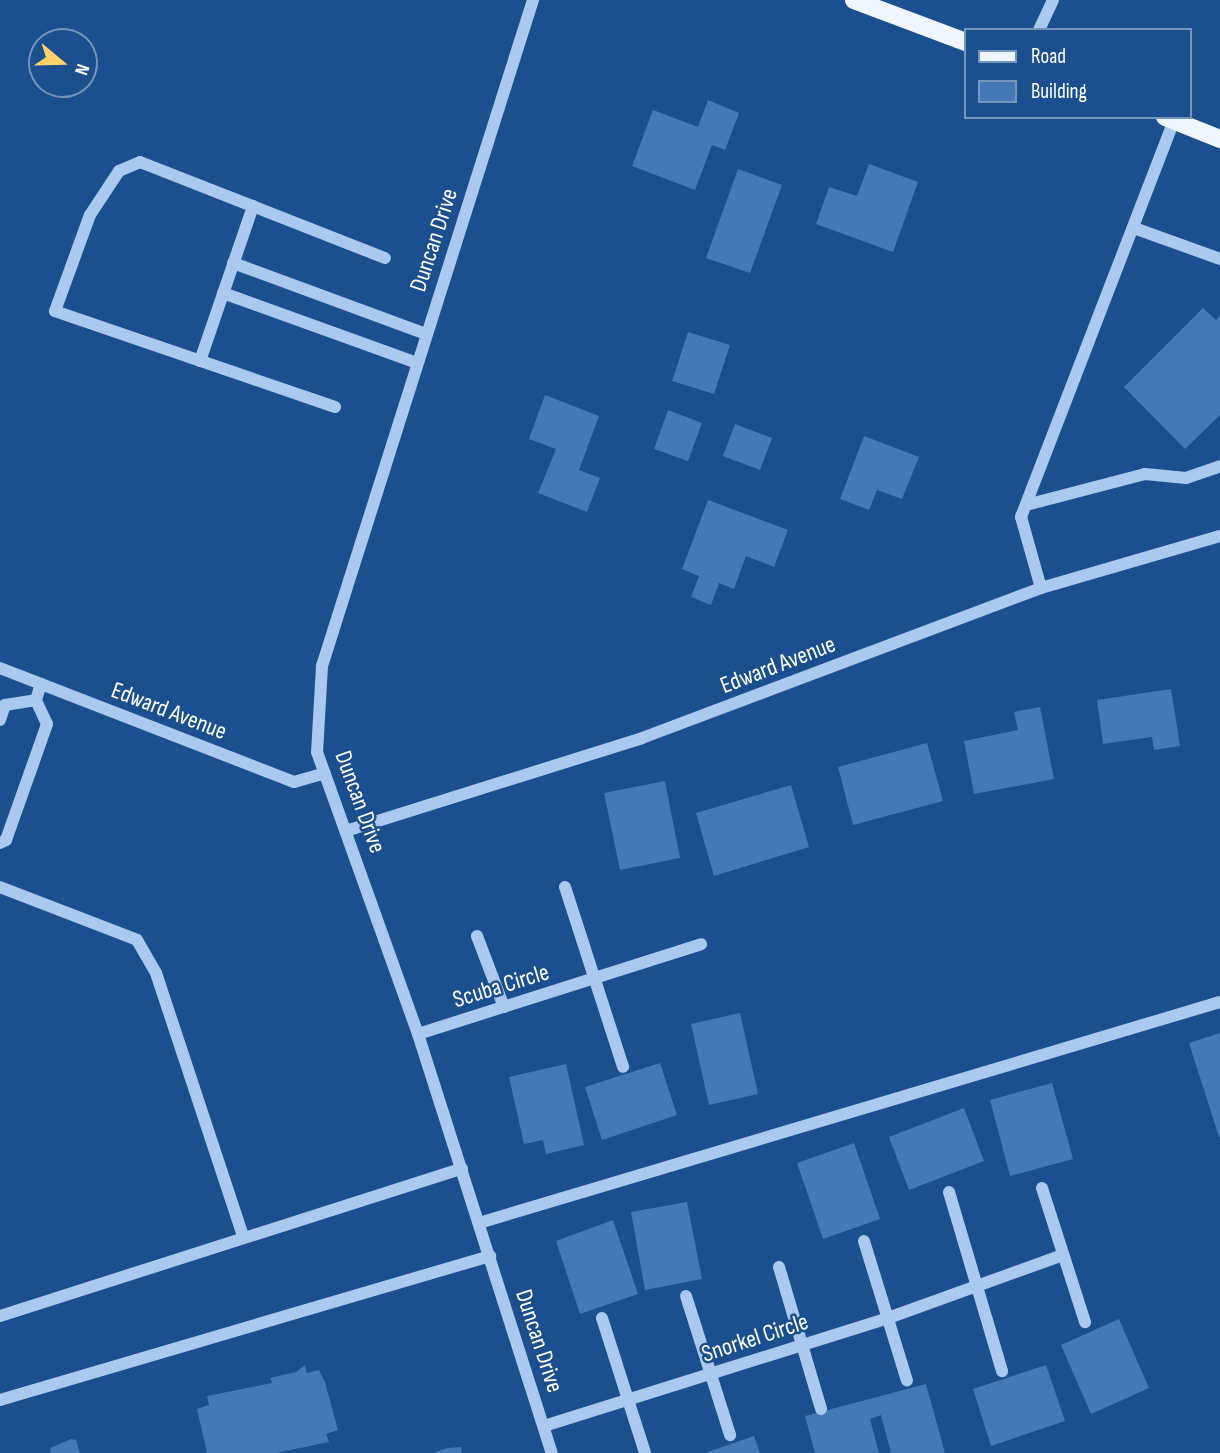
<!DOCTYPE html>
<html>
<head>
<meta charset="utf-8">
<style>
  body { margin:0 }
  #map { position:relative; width:1220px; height:1453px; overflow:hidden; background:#1b4f8f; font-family:"Sofia Sans Condensed",sans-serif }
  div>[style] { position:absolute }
  .building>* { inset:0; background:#4478b7 }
  .minor>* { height:12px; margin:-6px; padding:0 6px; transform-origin:6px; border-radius:6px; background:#a9c9ee }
  .major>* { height:18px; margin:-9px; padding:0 9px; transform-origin:9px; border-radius:9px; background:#f0f6ff }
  span { translate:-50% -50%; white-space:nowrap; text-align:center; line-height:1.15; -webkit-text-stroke:5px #1b4f8f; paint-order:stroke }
  .street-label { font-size:24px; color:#fff }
  .legend { position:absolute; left:964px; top:28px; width:228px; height:91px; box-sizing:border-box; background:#1b4f8f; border:2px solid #7695bc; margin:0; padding:9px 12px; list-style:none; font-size:21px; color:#fff }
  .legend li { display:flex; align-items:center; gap:14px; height:35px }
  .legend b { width:35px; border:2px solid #7695bc }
  .north { position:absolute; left:28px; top:28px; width:70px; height:70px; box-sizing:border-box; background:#1b4f8f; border:2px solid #7695bc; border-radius:50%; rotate:109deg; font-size:19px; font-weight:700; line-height:28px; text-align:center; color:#fff }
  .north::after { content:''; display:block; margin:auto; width:24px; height:32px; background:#ffd166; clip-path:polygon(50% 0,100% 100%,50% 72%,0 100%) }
</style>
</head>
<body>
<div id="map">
  <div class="building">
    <div style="clip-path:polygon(708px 100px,739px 113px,725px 150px,712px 145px,695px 190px,632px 166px,653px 110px,698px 127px)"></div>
    <div style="clip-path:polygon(869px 164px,918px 182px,893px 252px,816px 224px,829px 187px,857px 196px)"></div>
    <div style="clip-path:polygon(738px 169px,782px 185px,750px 273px,706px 258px)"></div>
    <div style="clip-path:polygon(1203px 308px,1216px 320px,1220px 316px,1220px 415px,1185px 449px,1124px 387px)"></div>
    <div style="clip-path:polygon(688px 332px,730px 345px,714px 394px,672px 381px)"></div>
    <div style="clip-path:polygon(545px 395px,599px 416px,579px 470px,600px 478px,587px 512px,538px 493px,556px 449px,529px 439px)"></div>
    <div style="clip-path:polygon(668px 410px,702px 423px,688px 461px,654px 449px)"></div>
    <div style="clip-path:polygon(735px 424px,772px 438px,760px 470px,723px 456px)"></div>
    <div style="clip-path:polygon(864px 436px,919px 457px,902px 499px,877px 490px,869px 510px,840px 499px)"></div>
    <div style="clip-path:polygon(708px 500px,788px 530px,774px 567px,746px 556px,734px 589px,719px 583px,711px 605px,691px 597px,699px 576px,682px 569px)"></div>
    <div style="clip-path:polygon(1171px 689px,1180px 746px,1154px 750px,1152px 737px,1103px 744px,1097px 700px)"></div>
    <div style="clip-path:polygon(1040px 707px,1054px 779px,974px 794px,964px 741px,1018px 730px,1014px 712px)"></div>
    <div style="clip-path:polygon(927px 743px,943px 801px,853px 825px,838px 767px)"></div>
    <div style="clip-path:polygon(665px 781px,680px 858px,620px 870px,604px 793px)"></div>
    <div style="clip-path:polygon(791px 785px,809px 847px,714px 876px,696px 813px)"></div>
    <div style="clip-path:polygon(740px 1013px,758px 1094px,709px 1105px,691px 1024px)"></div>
    <div style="clip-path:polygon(1220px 1033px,1220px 1137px,1219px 1137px,1189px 1043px)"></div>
    <div style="clip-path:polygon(660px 1063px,677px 1115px,602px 1140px,585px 1087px)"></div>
    <div style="clip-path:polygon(566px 1064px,584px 1145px,546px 1154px,543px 1140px,524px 1144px,509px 1077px)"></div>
    <div style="clip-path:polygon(1052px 1083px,1073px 1159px,1010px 1176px,990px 1100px)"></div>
    <div style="clip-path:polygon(964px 1108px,984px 1161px,909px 1190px,889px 1137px)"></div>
    <div style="clip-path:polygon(854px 1143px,880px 1219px,823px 1239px,797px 1163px)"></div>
    <div style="clip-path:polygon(687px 1202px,702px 1279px,645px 1290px,631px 1212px)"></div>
    <div style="clip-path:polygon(613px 1220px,638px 1294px,580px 1314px,556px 1241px)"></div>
    <div style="clip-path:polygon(1119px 1319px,1149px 1388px,1091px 1414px,1061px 1345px)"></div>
    <div style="clip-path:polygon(305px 1365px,307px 1373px,319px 1370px,325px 1382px,338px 1430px,326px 1434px,329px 1442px,276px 1453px,207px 1453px,197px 1409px,209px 1405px,207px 1396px,272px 1383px,270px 1378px,296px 1372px)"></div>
    <div style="clip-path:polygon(1046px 1365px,1065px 1421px,991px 1446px,973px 1389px)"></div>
    <div style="clip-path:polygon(926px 1384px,945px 1453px,891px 1453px,881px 1415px,870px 1419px,879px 1453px,815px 1453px,805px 1416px)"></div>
    <div style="clip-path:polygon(754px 1436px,760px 1453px,705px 1453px)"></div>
    <div style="clip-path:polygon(71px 1439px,76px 1440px,80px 1453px,51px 1453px,50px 1448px)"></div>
    <div style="clip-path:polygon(461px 1447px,462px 1453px,433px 1453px,447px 1448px)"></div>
  </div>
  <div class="minor">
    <div style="left:533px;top:0;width:699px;rotate:107.58deg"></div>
    <div style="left:322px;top:666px;width:86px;rotate:93.3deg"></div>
    <div style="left:317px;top:752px;width:300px;rotate:70.3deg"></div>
    <div style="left:418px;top:1034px;width:440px;rotate:72.3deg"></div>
    <div style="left:1039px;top:30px;width:33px;rotate:-65deg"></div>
    <div style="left:1134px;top:228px;width:91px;rotate:19.8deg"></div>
    <div style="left:233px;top:263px;width:206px;rotate:20.2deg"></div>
    <div style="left:223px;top:293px;width:206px;rotate:19.8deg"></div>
    <div style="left:200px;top:361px;width:164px;rotate:-71.1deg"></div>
    <div style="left:335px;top:407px;width:296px;rotate:-161.1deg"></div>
    <div style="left:55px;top:311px;width:102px;rotate:-70deg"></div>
    <div style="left:90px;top:215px;width:53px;rotate:-56.6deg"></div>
    <div style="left:119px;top:171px;width:23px;rotate:-23deg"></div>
    <div style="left:140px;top:162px;width:263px;rotate:21.4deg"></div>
    <div style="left:1026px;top:505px;width:123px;rotate:-14.6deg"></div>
    <div style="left:1145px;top:474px;width:41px;rotate:5.6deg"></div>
    <div style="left:1186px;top:478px;width:36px;rotate:-19deg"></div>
    <div style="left:1041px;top:588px;width:74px;rotate:-105.7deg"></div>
    <div style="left:1021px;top:517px;width:425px;rotate:-68.9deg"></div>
    <div style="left:0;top:668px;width:315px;rotate:21.2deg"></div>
    <div style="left:294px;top:782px;width:32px;rotate:-16deg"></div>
    <div style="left:0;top:720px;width:16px;rotate:-72deg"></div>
    <div style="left:5px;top:705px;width:31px;rotate:-9deg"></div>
    <div style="left:349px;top:830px;width:307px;rotate:-17.4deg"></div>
    <div style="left:642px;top:738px;width:426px;rotate:-20.6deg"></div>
    <div style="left:1041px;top:588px;width:186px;rotate:-16.2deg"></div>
    <div style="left:0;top:843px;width:7px;rotate:-27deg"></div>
    <div style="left:6px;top:840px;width:123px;rotate:-70.5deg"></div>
    <div style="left:47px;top:724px;width:26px;rotate:-115deg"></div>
    <div style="left:36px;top:700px;width:17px;rotate:-73deg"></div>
    <div style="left:0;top:887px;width:147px;rotate:21.1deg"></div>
    <div style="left:137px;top:940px;width:38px;rotate:60deg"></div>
    <div style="left:156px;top:973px;width:277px;rotate:71.7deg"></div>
    <div style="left:565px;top:887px;width:189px;rotate:72.1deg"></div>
    <div style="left:477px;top:936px;width:76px;rotate:69.2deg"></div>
    <div style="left:418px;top:1034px;width:297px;rotate:-17.6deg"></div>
    <div style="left:1042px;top:1188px;width:141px;rotate:72.2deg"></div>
    <div style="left:949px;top:1192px;width:187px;rotate:73.5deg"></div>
    <div style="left:479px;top:1223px;width:773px;rotate:-16.61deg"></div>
    <div style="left:864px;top:1241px;width:146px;rotate:72.9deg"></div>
    <div style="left:779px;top:1267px;width:148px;rotate:73.5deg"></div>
    <div style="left:686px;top:1296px;width:146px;rotate:72.4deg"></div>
    <div style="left:0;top:1316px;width:485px;rotate:-17.7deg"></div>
    <div style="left:602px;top:1318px;width:142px;rotate:72.3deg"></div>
    <div style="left:0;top:1400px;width:511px;rotate:-16.38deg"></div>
    <div style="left:544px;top:1426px;width:361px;rotate:-17.4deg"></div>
    <div style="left:888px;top:1318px;width:186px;rotate:-19.8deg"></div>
  </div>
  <div class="major">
    <div style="left:854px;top:0;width:120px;rotate:20.6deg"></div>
    <div style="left:1165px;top:117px;width:59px;rotate:21.8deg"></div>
  </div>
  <div class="street-label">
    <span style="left:434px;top:240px;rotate:-72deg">Duncan Drive</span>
    <span style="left:778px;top:665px;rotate:-21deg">Edward Avenue</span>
    <span style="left:169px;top:711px;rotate:21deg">Edward Avenue</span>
    <span style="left:360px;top:802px;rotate:70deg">Duncan Drive</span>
    <span style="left:501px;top:986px;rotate:-17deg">Scuba Circle</span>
    <span style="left:755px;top:1338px;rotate:-18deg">Snorkel Circle</span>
    <span style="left:539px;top:1341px;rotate:72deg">Duncan Drive</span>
  </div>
  <ul class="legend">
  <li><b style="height:9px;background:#f0f6ff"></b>Road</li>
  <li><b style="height:19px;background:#4478b7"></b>Building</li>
  </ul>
  <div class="north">N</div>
</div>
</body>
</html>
